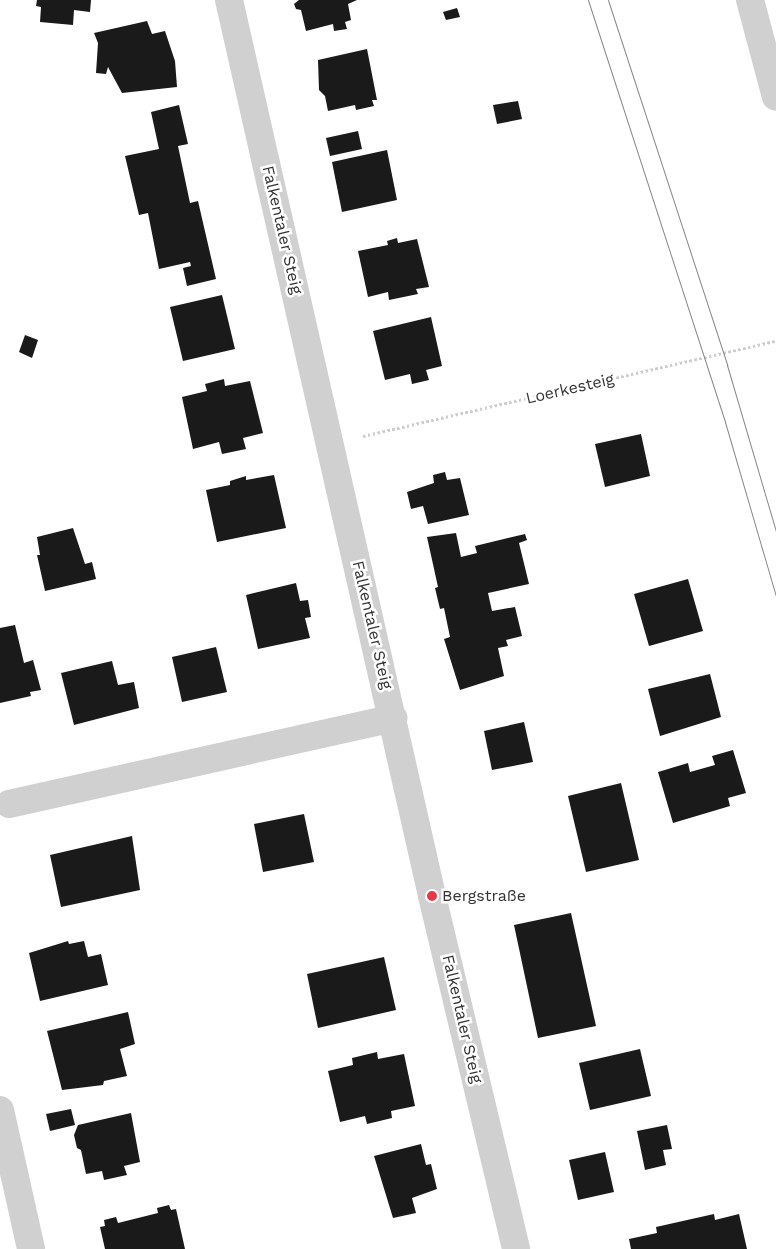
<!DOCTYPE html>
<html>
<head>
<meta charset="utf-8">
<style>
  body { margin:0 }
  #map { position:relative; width:776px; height:1249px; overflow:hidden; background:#fff; font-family:"Work Sans",sans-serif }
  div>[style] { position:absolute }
  .building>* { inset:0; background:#1a1a1a }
  .path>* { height:3px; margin-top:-1.5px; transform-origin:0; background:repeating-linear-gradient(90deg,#cdcdcd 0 2.5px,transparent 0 5px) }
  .minor>* { height:28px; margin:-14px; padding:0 14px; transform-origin:14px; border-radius:14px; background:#d0d0d0 }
  .tram>* { height:1px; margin:-0.5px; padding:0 0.5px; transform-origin:0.5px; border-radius:0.5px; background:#888 }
  .dots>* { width:14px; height:14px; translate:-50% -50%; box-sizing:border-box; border:2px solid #fff; border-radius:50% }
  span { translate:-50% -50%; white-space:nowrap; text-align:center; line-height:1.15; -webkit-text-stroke:5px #fff; paint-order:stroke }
  .street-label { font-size:16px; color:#333 }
  .poi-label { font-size:16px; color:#333 }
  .left { translate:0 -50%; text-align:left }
</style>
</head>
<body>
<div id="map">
  <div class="building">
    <div style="clip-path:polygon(37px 0,91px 0,90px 12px,74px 10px,73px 25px,40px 22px,41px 7px,36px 6px)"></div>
    <div style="clip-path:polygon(357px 0,348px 4px,351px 20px,345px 22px,347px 29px,334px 31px,333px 24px,306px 31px,301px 10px,296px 9px,294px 4px,299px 0)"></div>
    <div style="clip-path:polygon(457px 8px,460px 17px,446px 20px,443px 12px)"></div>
    <div style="clip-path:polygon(147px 21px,152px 34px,165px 31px,175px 61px,177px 87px,122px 93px,108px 67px,106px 74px,96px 73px,98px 43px,94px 33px)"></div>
    <div style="clip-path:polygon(367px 49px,377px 100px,372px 100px,374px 106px,356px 110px,355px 105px,328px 111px,325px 96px,319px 90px,318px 60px)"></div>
    <div style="clip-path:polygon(518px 101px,522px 119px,497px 124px,493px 105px)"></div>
    <div style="clip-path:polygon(179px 105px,188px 144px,178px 146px,190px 203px,198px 201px,216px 279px,187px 286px,183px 268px,191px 266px,190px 262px,159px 269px,148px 213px,139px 215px,125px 156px,159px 149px,151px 112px)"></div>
    <div style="clip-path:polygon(358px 131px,362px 149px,330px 156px,326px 138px)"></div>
    <div style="clip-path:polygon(387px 150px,397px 200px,342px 212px,332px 162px)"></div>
    <div style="clip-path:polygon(397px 238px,398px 243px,417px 239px,429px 287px,416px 289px,418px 294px,389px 300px,388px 292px,368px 297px,358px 251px,388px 245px,387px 241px)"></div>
    <div style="clip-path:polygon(222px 295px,235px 349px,183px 361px,170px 307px)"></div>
    <div style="clip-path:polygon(431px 317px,442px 366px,426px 370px,429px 380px,412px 384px,410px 374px,385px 380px,373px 331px)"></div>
    <div style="clip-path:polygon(25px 335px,38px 340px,32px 358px,19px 352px)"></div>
    <div style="clip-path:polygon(224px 379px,225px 386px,250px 381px,263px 433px,243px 438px,246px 449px,222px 454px,219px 442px,193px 449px,182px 397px,207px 391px,205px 384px)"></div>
    <div style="clip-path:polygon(641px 434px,650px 476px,605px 487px,595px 444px)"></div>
    <div style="clip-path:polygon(445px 472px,447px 480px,460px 478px,469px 515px,428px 524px,423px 506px,411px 509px,407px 492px,434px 483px,433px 475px)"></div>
    <div style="clip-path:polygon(274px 475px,286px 528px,217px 542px,206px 490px,230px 485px,230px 481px,246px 476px,246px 480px)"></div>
    <div style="clip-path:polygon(73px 528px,85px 564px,92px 562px,96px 579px,45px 591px,37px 555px,40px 555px,37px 537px)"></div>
    <div style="clip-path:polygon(456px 533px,461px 557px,477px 553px,475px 546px,525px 534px,527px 540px,519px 543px,529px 584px,488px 593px,492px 611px,515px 607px,522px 636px,506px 640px,508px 646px,498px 648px,504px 676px,460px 690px,444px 639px,450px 637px,444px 608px,440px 609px,435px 588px,438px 587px,427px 537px)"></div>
    <div style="clip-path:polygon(688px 579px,703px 631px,649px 646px,634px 594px)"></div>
    <div style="clip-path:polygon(296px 583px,300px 601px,308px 600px,311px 617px,305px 618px,310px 638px,258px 649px,246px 595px)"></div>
    <div style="clip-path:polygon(15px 625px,24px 663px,33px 660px,41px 690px,30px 692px,31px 696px,0 703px,0 628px)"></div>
    <div style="clip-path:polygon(216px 647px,227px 692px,182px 702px,172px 657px)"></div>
    <div style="clip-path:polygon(112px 661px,118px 685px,134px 682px,139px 708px,74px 725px,61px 673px)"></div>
    <div style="clip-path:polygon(710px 674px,721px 717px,660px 736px,648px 689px)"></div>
    <div style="clip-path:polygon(524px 722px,533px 762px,492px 770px,484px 731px)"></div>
    <div style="clip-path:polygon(733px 750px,746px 793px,728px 798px,730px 806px,673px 823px,658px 772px,688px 763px,690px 772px,715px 765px,712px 756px)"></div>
    <div style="clip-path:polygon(621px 783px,639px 860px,586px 872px,568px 796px)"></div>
    <div style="clip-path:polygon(304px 814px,314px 862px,263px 872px,254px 824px)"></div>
    <div style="clip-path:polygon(132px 836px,140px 890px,61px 907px,50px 855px)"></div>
    <div style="clip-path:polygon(571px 913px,596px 1026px,538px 1038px,514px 925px)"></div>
    <div style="clip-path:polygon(68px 941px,69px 944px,84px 941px,88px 957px,101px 954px,108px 985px,40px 1001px,29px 953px)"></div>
    <div style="clip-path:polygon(384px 957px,396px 1010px,318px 1028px,307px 974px)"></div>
    <div style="clip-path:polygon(128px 1012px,135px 1044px,120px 1049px,127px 1076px,104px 1081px,103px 1085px,62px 1090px,47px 1031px)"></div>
    <div style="clip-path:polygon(640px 1049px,651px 1096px,590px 1110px,579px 1063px)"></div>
    <div style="clip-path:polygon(377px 1052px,378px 1059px,404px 1054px,415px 1106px,391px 1111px,392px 1118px,367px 1124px,365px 1116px,340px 1122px,328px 1071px,353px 1065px,352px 1058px)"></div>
    <div style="clip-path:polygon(71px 1109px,75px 1125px,50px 1131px,46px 1114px)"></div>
    <div style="clip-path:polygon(131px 1113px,140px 1162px,124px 1166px,127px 1175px,104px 1180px,102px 1171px,86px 1174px,81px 1150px,77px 1148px,74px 1135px,78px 1125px)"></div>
    <div style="clip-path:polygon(667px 1125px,672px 1149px,663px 1150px,666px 1165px,645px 1170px,637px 1131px)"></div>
    <div style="clip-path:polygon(421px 1144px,426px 1165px,431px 1164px,437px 1189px,412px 1198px,416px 1213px,393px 1218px,374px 1156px)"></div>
    <div style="clip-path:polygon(605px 1152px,614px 1192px,578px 1200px,569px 1160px)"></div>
    <div style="clip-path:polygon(169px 1205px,171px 1210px,176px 1209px,185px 1249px,105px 1249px,100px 1227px,105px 1226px,104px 1220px,116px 1217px,118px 1223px,158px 1213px,157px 1208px)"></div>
    <div style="clip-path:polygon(714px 1214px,715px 1220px,739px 1214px,747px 1249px,631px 1249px,629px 1239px,657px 1233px,656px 1227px)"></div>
  </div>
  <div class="path">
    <div style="left:363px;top:436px;width:424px;rotate:-13deg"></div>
  </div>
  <div class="minor">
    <div style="left:229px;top:0;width:919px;rotate:77.23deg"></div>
    <div style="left:432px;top:896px;width:363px;rotate:76.6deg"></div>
    <div style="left:750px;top:0;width:100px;rotate:75deg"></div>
    <div style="left:9px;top:804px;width:394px;rotate:-12.6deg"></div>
    <div style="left:0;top:1110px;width:142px;rotate:77.4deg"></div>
  </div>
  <div class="tram">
    <div style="left:588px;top:0;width:444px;rotate:72deg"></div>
    <div style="left:725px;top:422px;width:181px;rotate:73.7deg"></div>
    <div style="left:608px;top:0;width:384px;rotate:71.9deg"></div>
    <div style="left:727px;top:365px;width:174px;rotate:73.6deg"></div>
  </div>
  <div class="dots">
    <div style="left:432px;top:896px;background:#e63946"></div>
  </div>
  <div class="street-label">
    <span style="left:282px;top:230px;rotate:77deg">Falkentaler Steig</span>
    <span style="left:570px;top:389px;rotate:-13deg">Loerkesteig</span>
    <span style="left:372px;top:625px;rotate:77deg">Falkentaler Steig</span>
    <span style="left:462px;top:1019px;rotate:77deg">Falkentaler Steig</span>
  </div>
  <div class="poi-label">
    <span class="left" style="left:442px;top:896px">Bergstraße</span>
  </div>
</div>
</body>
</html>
